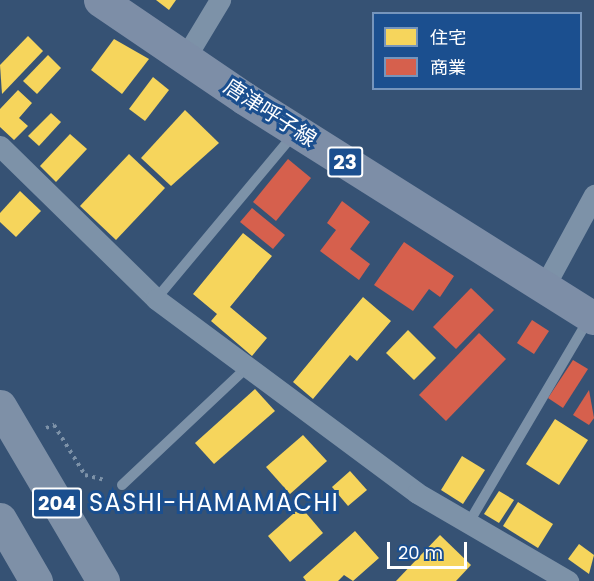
<!DOCTYPE html>
<html>
<head>
<meta charset="utf-8">
<style>
  body { margin:0 }
  #map { position:relative; width:594px; height:581px; overflow:hidden; background:#365274; font-family:Poppins,"Noto Sans JP",sans-serif }
  div>[style] { position:absolute }
  .homes>* { inset:0; background:#f6d55c }
  .shops>* { inset:0; background:#d6604d }
  .path>* { height:4px; margin-top:-2px; transform-origin:0; background:repeating-linear-gradient(90deg,#7d92a8 0 3px,transparent 0 7.5px) }
  .service>* { height:10px; margin:-5px; padding:0 5px; transform-origin:5px; border-radius:5px; background:#7d92a8 }
  .minor>* { height:21px; margin:-10.5px; padding:0 10.5px; transform-origin:10.5px; border-radius:10.5px; background:#7d92a8 }
  .primary>* { height:33px; margin:-16.5px; padding:0 16.5px; transform-origin:16.5px; border-radius:16.5px; background:#7d8ea7 }
  .trunk>* { height:33px; margin:-16.5px; padding:0 16.5px; transform-origin:16.5px; border-radius:16.5px; background:#7e90a7 }
  span { translate:-50% -50%; white-space:nowrap; text-align:center; line-height:1.15; -webkit-text-stroke:6px #1b4f8f; paint-order:stroke }
  .shield-label span { padding:2px 4px; background:#1b4f8f; border:2px solid; border-radius:4px; -webkit-text-stroke-width:0 }
  .shield-label { font-size:20px; color:#fff; font-weight:700 }
  .street-label { font-size:21px; color:#fff }
  .quarter-label { font-size:24px; color:#fff; letter-spacing:1.5px }
  .legend { position:absolute; left:372px; top:12px; width:210px; height:78px; box-sizing:border-box; background:#1b4f8f; border:2px solid #7695bc; margin:0; padding:8px 10px; list-style:none; font-size:18px; color:#fff }
  .legend li { display:flex; align-items:center; gap:12px; height:30px }
  .legend b { width:30px; border:2px solid #7695bc }
  .scale { position:absolute; left:387px; top:542px; width:80px; height:27px; box-sizing:border-box; border:3px solid #fff; border-top:0; padding-left:8px; font-size:18px; line-height:21px; white-space:nowrap; color:#fff; -webkit-text-stroke:4px #1b4f8f; paint-order:stroke }
</style>
</head>
<body>
<div id="map">
  <div class="homes">
    <div style="clip-path:polygon(156px 0,176px 0,169px 10px)"></div>
    <div style="clip-path:polygon(28px 36px,43px 51px,2px 94px,0 65px)"></div>
    <div style="clip-path:polygon(114px 39px,149px 59px,122px 94px,91px 70px)"></div>
    <div style="clip-path:polygon(48px 55px,61px 68px,37px 94px,23px 81px)"></div>
    <div style="clip-path:polygon(153px 77px,169px 90px,145px 121px,129px 109px)"></div>
    <div style="clip-path:polygon(18px 90px,32px 103px,19px 118px,28px 126px,14px 140px,0 127px,0 109px)"></div>
    <div style="clip-path:polygon(185px 110px,219px 143px,171px 186px,141px 158px)"></div>
    <div style="clip-path:polygon(51px 113px,61px 122px,39px 146px,28px 136px)"></div>
    <div style="clip-path:polygon(70px 134px,87px 149px,56px 182px,40px 166px)"></div>
    <div style="clip-path:polygon(129px 154px,165px 188px,116px 240px,80px 206px)"></div>
    <div style="clip-path:polygon(20px 191px,41px 211px,16px 237px,0 222px,0 213px)"></div>
    <div style="clip-path:polygon(243px 233px,272px 256px,230px 307px,267px 338px,252px 356px,211px 321px,217px 314px,193px 294px)"></div>
    <div style="clip-path:polygon(363px 297px,391px 321px,357px 361px,350px 355px,313px 399px,293px 382px)"></div>
    <div style="clip-path:polygon(408px 330px,436px 358px,414px 380px,386px 353px)"></div>
    <div style="clip-path:polygon(255px 389px,275px 411px,214px 464px,195px 443px)"></div>
    <div style="clip-path:polygon(555px 419px,588px 440px,559px 485px,526px 464px)"></div>
    <div style="clip-path:polygon(303px 435px,327px 461px,290px 494px,266px 467px)"></div>
    <div style="clip-path:polygon(462px 456px,485px 470px,463px 504px,441px 490px)"></div>
    <div style="clip-path:polygon(350px 471px,367px 490px,348px 506px,332px 487px)"></div>
    <div style="clip-path:polygon(499px 491px,514px 500px,499px 523px,484px 514px)"></div>
    <div style="clip-path:polygon(518px 502px,553px 524px,538px 548px,503px 526px)"></div>
    <div style="clip-path:polygon(301px 507px,323px 533px,290px 562px,268px 536px)"></div>
    <div style="clip-path:polygon(355px 531px,379px 558px,353px 581px,344px 575px,338px 581px,306px 581px,303px 577px)"></div>
    <div style="clip-path:polygon(440px 535px,471px 565px,456px 581px,396px 581px)"></div>
    <div style="clip-path:polygon(579px 544px,594px 555px,589px 574px,568px 559px)"></div>
  </div>
  <div class="shops">
    <div style="clip-path:polygon(288px 159px,311px 178px,276px 221px,253px 202px)"></div>
    <div style="clip-path:polygon(342px 201px,370px 222px,350px 249px,370px 264px,359px 280px,320px 251px,336px 230px,327px 223px)"></div>
    <div style="clip-path:polygon(252px 208px,285px 235px,273px 249px,240px 222px)"></div>
    <div style="clip-path:polygon(404px 242px,454px 276px,440px 297px,429px 289px,413px 311px,374px 285px)"></div>
    <div style="clip-path:polygon(471px 288px,494px 310px,456px 349px,433px 327px)"></div>
    <div style="clip-path:polygon(532px 320px,549px 331px,534px 354px,517px 343px)"></div>
    <div style="clip-path:polygon(479px 333px,506px 359px,446px 421px,419px 395px)"></div>
    <div style="clip-path:polygon(573px 360px,588px 369px,563px 408px,548px 398px)"></div>
    <div style="clip-path:polygon(589px 390px,594px 418px,589px 425px,573px 415px)"></div>
  </div>
  <div class="path">
    <div style="left:46px;top:428px;width:9px;rotate:-21deg"></div>
    <div style="left:54px;top:425px;width:59px;rotate:58.2deg"></div>
    <div style="left:85px;top:475px;width:21px;rotate:14deg"></div>
  </div>
  <div class="service">
    <div style="left:156px;top:299px;width:217px;rotate:-50.1deg"></div>
    <div style="left:122px;top:485px;width:172px;rotate:-43.3deg"></div>
    <div style="left:468px;top:524px;width:237px;rotate:-59.5deg"></div>
  </div>
  <div class="minor">
    <div style="left:185px;top:58px;width:68px;rotate:-58.9deg"></div>
    <div style="left:0;top:146px;width:219px;rotate:44.4deg"></div>
    <div style="left:156px;top:299px;width:325px;rotate:36.6deg"></div>
    <div style="left:417px;top:493px;width:175px;rotate:30.2deg"></div>
    <div style="left:544px;top:287px;width:105px;rotate:-61.5deg"></div>
  </div>
  <div class="primary">
    <div style="left:100px;top:0;width:174px;rotate:34.2deg"></div>
    <div style="left:244px;top:98px;width:413px;rotate:32.2deg"></div>
  </div>
  <div class="trunk">
    <div style="left:0;top:406px;width:203px;rotate:59.5deg"></div>
    <div style="left:0;top:519px;width:72px;rotate:59.9deg"></div>
  </div>
  <div class="shield-label">
    <span style="left:345px;top:162px">23</span>
    <span style="left:57px;top:503px">204</span>
  </div>
  <div class="street-label">
    <span style="left:270px;top:113px;rotate:33deg">唐津呼子線</span>
  </div>
  <div class="quarter-label">
    <span style="left:214px;top:503px">SASHI-HAMAMACHI</span>
  </div>
  <ul class="legend">
  <li><b style="height:16px;background:#f6d55c"></b>住宅</li>
  <li><b style="height:16px;background:#d6604d"></b>商業</li>
  </ul>
  <div class="scale">20 m</div>
</div>
</body>
</html>
